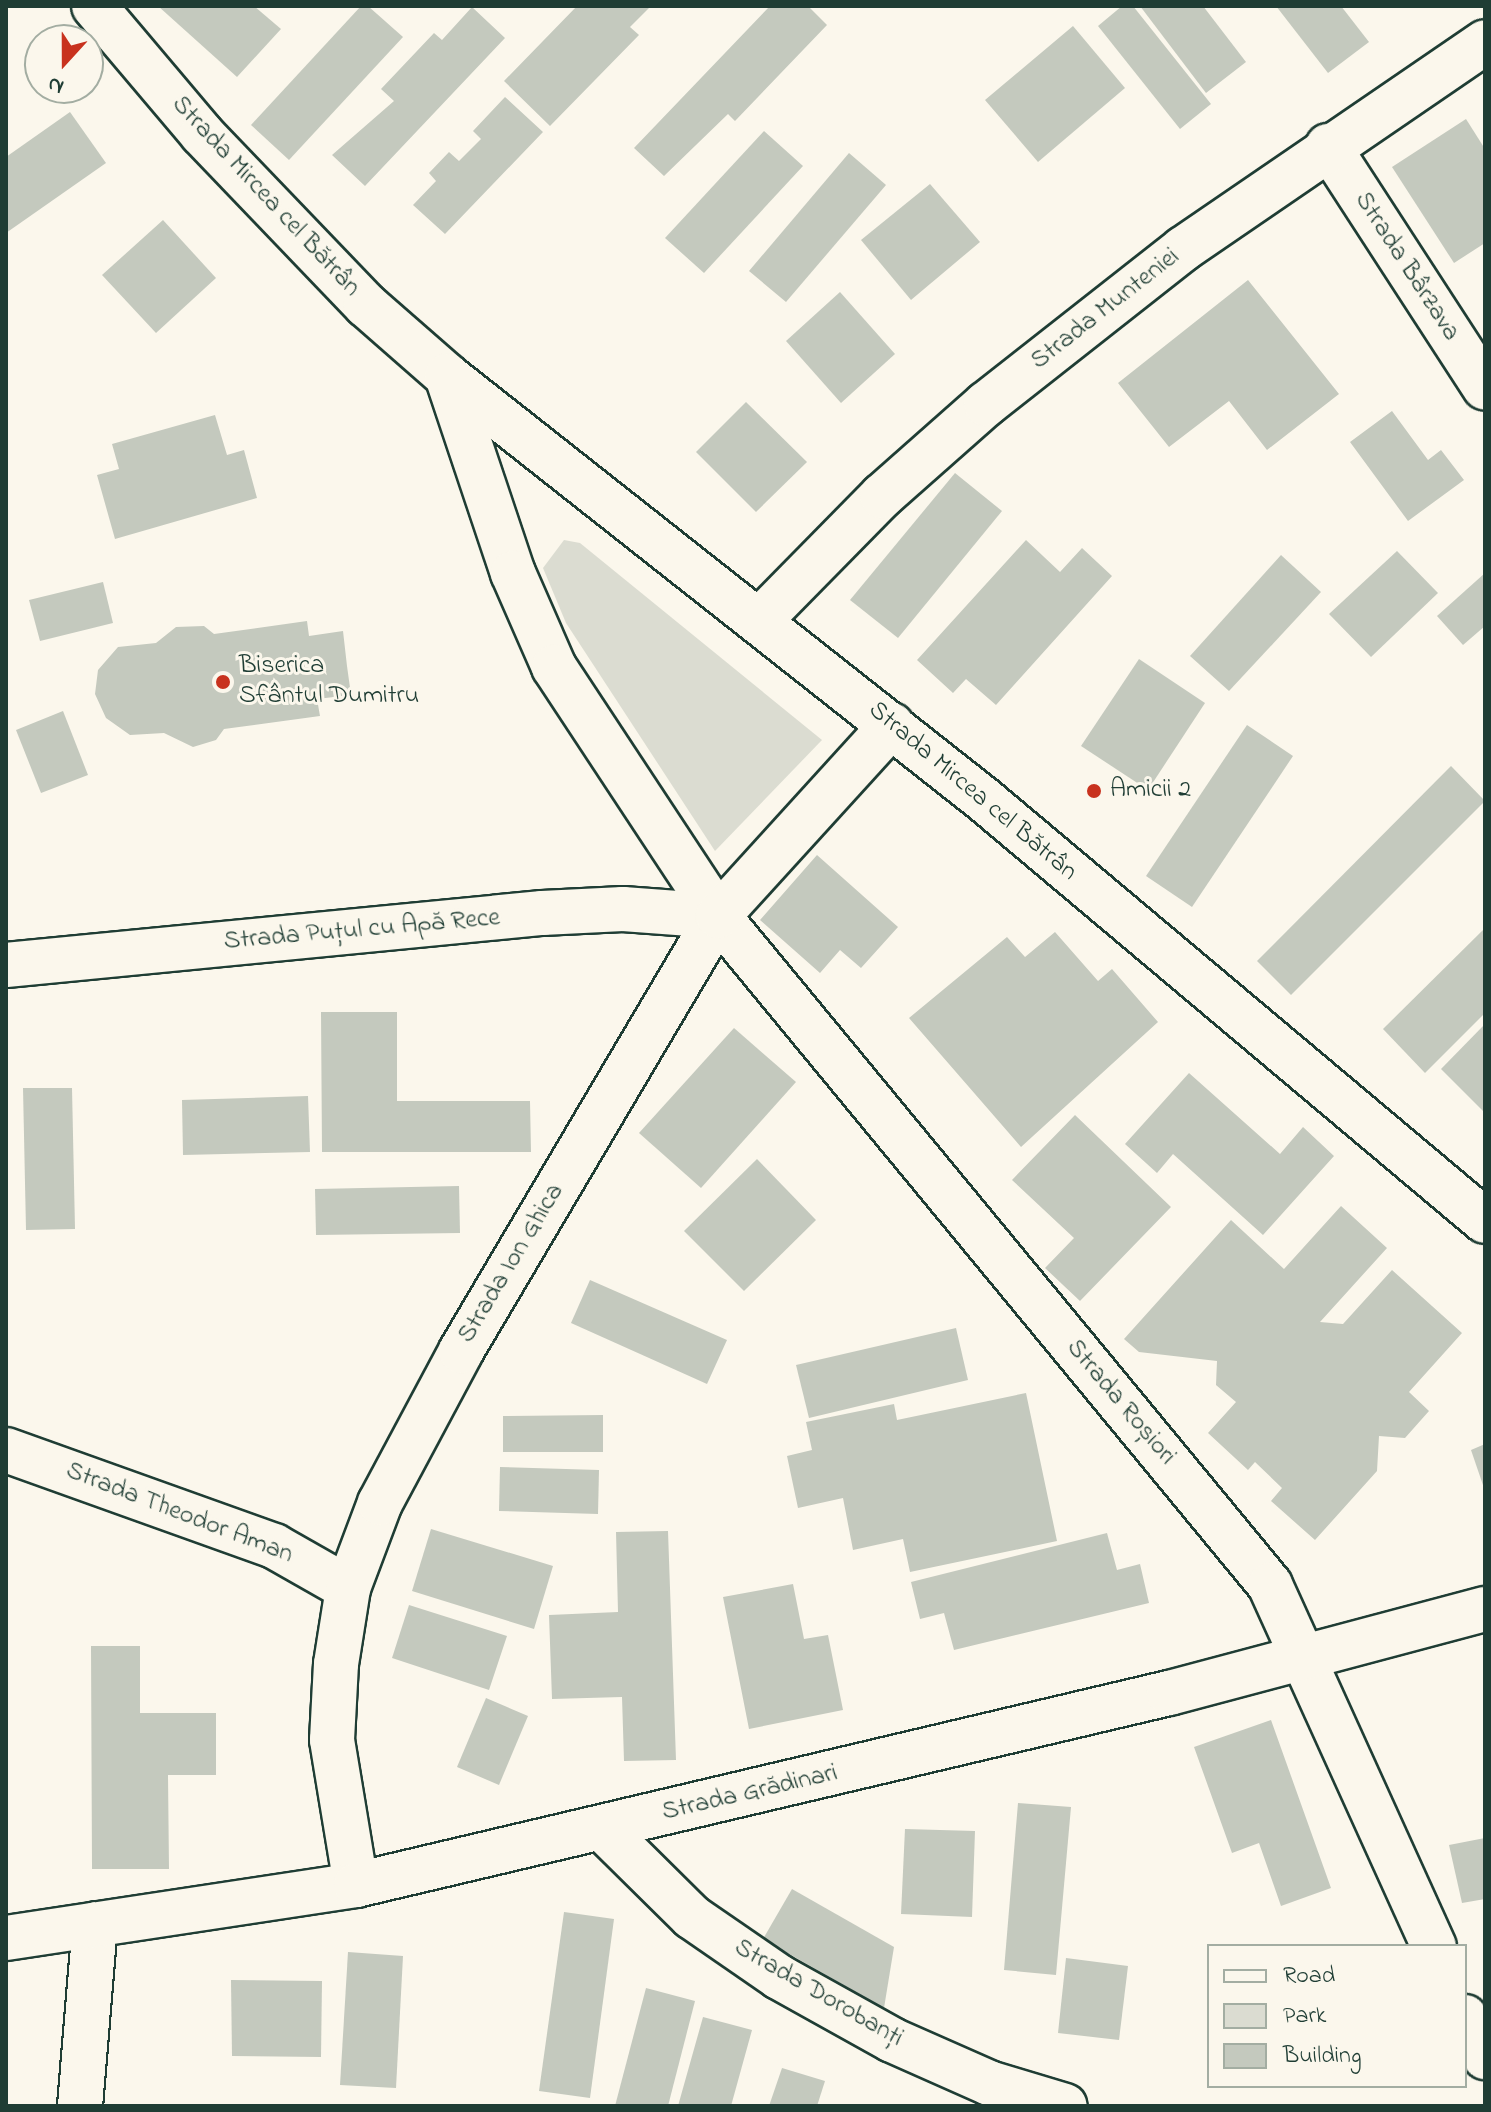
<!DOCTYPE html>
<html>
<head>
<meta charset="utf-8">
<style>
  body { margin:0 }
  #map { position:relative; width:1491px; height:2112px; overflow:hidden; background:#fbf7ec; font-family:"Indie Flower",sans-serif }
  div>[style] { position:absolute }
  .green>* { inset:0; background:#dbdcd1 }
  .building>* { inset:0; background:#c4c9be }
  .roads { filter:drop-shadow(2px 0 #1f3d34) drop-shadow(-2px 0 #1f3d34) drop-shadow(0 2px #1f3d34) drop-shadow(0 -2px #1f3d34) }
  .street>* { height:44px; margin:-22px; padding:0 22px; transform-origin:22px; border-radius:22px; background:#fbf7ec }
  .secondary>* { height:44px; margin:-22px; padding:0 22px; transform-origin:22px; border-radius:22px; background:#fbf7ec }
  .dots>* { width:22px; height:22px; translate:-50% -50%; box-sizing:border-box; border:4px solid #fbf7ec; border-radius:50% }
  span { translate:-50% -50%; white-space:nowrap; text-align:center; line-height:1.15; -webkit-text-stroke:6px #fbf7ec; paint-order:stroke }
  .street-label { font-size:26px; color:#1f3d34 }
  .poi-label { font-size:26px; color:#1f3d34 }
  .left { translate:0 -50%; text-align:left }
  .frame { position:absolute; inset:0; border:8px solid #1f3d34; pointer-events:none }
  .legend { position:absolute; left:1207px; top:1944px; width:260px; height:144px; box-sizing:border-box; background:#fbf7ec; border:2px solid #a3ada2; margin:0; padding:10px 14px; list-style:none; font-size:24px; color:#1f3d34 }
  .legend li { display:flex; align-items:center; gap:16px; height:40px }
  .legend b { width:40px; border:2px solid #a3ada2 }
  .north { position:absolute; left:24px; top:24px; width:80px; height:80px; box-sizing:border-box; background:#fbf7ec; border:2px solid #a3ada2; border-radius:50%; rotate:201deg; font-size:22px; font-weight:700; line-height:32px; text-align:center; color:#1f3d34 }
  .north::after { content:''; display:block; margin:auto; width:28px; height:36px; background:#c8321e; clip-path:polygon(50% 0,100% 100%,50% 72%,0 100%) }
</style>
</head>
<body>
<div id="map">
  <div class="green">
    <div style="clip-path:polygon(564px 540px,580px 543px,822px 740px,715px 851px,566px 623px,543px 568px)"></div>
  </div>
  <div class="building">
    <div style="clip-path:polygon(158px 6px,254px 6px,281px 29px,237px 77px)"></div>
    <div style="clip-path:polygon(361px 6px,368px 6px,403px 37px,289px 160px,251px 125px)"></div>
    <div style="clip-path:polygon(577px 6px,651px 6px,630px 27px,639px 35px,550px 126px,504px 81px)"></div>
    <div style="clip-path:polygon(770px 6px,808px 6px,827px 25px,735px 121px,728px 114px,664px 176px,634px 148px)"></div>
    <div style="clip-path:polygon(1122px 6px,1133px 6px,1211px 104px,1180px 129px,1098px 26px)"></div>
    <div style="clip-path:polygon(1140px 6px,1203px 6px,1246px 62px,1206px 93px)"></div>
    <div style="clip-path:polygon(1276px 6px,1341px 6px,1369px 42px,1328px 73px)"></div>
    <div style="clip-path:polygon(472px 7px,505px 38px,365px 186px,332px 155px,394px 101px,381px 89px,434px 33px,442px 40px)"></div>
    <div style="clip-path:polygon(1073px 26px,1125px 88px,1038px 162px,985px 100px)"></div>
    <div style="clip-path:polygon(505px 97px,543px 132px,445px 234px,413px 205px,436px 181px,429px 173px,449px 152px,459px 161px,481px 139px,473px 131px)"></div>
    <div style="clip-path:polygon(70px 112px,106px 163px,6px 233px,6px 157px)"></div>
    <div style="clip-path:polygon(1466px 119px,1485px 149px,1485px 243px,1454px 263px,1392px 167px)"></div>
    <div style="clip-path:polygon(764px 131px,803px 166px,704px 273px,665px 238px)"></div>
    <div style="clip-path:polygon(849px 153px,886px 185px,786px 302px,749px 271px)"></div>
    <div style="clip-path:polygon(930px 184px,980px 242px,911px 300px,861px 240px)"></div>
    <div style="clip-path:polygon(163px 220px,216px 278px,156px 333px,102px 275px)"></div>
    <div style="clip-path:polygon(1248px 280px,1339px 394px,1267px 450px,1229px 401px,1169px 447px,1118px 383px)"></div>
    <div style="clip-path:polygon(840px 292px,895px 354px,841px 403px,786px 341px)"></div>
    <div style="clip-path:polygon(746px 402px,807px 462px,756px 512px,696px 452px)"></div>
    <div style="clip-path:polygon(1392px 411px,1428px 460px,1441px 450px,1464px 480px,1408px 521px,1350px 442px)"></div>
    <div style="clip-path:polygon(215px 415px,227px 455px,244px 450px,257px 498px,115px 539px,97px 475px,119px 469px,112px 444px)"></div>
    <div style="clip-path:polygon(955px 473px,1002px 511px,898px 638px,850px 600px)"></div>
    <div style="clip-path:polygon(1026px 540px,1060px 572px,1082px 548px,1112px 576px,996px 705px,966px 679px,953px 693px,917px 660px)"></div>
    <div style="clip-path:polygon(1397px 551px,1438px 593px,1371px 657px,1329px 614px)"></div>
    <div style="clip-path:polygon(1281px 555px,1321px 592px,1229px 691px,1190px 656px)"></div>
    <div style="clip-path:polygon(1485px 573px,1485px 626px,1463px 645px,1437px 616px)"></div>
    <div style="clip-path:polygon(103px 582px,113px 623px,40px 641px,29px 600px)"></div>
    <div style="clip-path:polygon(307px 621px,309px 636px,343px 631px,347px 666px,351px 695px,317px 699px,320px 716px,224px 729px,216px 740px,193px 747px,164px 733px,130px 735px,106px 718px,95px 694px,98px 670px,118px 647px,156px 643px,176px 627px,204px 626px,214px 634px)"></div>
    <div style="clip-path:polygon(1139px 659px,1205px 703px,1148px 790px,1081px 746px)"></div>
    <div style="clip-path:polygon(63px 711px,88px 775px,41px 793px,16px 730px)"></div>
    <div style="clip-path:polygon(1247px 725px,1293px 756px,1192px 907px,1146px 876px)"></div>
    <div style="clip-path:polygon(1451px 766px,1485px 801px,1291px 995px,1257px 961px)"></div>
    <div style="clip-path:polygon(817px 855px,898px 927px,861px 968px,840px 950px,820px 973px,760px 920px)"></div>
    <div style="clip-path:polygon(1485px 928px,1485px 1013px,1425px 1073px,1383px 1029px)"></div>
    <div style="clip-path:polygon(1055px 932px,1098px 981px,1112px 969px,1158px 1022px,1021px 1147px,909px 1018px,1007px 937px,1025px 957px)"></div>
    <div style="clip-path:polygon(321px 1012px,397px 1012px,397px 1101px,530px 1101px,531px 1152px,322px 1152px)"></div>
    <div style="clip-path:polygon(1485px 1024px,1485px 1113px,1441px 1069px)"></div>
    <div style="clip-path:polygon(734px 1028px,796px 1082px,701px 1188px,639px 1133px)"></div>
    <div style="clip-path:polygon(1189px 1073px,1280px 1154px,1303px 1127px,1334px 1156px,1263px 1235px,1173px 1154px,1157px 1173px,1125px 1144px)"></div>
    <div style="clip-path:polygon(23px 1088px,72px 1088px,75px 1229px,26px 1230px)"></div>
    <div style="clip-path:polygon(308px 1096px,310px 1152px,183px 1155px,182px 1100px)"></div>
    <div style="clip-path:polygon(1075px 1115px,1171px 1207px,1080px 1301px,1045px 1268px,1074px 1238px,1012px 1180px)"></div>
    <div style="clip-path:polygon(757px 1159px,816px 1220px,744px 1291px,684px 1231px)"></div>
    <div style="clip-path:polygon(459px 1186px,460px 1233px,316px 1235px,315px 1189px)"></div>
    <div style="clip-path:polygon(1341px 1206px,1387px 1248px,1320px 1322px,1343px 1324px,1392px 1270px,1462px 1333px,1409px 1392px,1429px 1411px,1405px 1438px,1379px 1436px,1377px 1471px,1315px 1540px,1271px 1501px,1282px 1488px,1255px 1462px,1248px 1470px,1208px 1433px,1236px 1402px,1216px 1385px,1217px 1361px,1139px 1352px,1124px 1339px,1231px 1220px,1284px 1269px)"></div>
    <div style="clip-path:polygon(590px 1280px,727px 1340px,707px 1384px,571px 1323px)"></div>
    <div style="clip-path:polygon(956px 1328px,968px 1380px,809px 1418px,796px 1365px)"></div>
    <div style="clip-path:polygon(1026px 1393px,1057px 1541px,910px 1572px,903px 1539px,853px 1550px,843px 1498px,798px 1508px,787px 1456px,812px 1450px,806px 1422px,894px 1404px,897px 1420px)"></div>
    <div style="clip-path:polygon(603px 1415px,603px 1452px,503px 1452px,503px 1416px)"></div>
    <div style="clip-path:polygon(1485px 1444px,1485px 1491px,1471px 1450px)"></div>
    <div style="clip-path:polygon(500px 1467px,599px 1470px,598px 1514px,499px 1511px)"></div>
    <div style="clip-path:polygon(431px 1529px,553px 1566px,534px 1629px,412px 1591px)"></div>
    <div style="clip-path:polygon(668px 1531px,676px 1760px,624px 1761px,622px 1697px,552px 1699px,549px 1615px,618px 1612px,616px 1532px)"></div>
    <div style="clip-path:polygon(1107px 1533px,1117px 1570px,1140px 1564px,1149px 1603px,954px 1650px,944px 1613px,920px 1619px,911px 1582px)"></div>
    <div style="clip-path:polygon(793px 1584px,804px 1639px,828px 1635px,843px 1710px,749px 1729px,723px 1597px)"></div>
    <div style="clip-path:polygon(409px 1605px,507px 1636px,489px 1690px,392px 1658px)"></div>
    <div style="clip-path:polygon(91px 1646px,140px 1646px,140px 1713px,216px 1713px,216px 1775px,168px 1775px,169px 1869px,92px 1869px)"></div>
    <div style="clip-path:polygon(486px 1698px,528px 1716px,499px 1785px,457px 1767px)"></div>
    <div style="clip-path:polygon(1271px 1720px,1331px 1888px,1281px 1906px,1259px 1843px,1232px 1853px,1194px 1747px)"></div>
    <div style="clip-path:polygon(1018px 1803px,1071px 1807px,1056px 1975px,1004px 1970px)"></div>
    <div style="clip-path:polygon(905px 1829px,975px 1831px,972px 1917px,901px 1914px)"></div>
    <div style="clip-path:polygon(1485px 1838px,1485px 1899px,1462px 1903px,1449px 1845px)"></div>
    <div style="clip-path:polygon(792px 1889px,894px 1947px,884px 2008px,763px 1939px)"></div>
    <div style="clip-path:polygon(564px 1912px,614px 1919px,590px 2098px,539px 2091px)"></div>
    <div style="clip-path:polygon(348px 1952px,403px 1956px,396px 2088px,340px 2085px)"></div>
    <div style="clip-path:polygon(1066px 1958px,1128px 1966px,1119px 2040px,1058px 2033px)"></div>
    <div style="clip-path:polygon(231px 1980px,322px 1981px,321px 2057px,232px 2056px)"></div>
    <div style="clip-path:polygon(646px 1988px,695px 2001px,668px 2106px,615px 2106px)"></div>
    <div style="clip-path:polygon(703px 2017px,752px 2030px,731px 2106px,678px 2106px)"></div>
    <div style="clip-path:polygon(782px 2068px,825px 2081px,817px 2106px,769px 2106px)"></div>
  </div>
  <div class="roads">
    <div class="street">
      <div style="left:1328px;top:146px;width:288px;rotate:57deg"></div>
      <div style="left:447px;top:376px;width:208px;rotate:71.5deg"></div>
      <div style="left:513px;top:573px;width:103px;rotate:66.4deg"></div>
      <div style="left:554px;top:667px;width:298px;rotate:56.6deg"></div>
      <div style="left:718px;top:916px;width:867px;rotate:50.47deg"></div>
      <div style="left:1270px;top:1585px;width:397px;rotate:65.6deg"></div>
      <div style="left:761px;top:619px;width:173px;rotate:-45.5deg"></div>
      <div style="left:882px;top:496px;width:139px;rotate:-41.5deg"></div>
      <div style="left:986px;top:404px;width:251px;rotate:-38.2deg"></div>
      <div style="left:1183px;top:249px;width:366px;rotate:-34.4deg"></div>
      <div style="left:6px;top:965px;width:539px;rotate:-5.54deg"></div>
      <div style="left:542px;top:913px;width:81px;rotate:-2.8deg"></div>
      <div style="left:623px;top:909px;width:95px;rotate:4.2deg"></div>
      <div style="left:6px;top:1450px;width:285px;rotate:19.7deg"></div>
      <div style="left:274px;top:1546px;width:85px;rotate:29.6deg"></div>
      <div style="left:603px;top:1829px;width:125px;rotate:44.7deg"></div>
      <div style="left:692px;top:1917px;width:106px;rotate:34.6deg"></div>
      <div style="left:779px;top:1977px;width:129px;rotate:29.1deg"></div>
      <div style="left:892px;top:2040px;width:106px;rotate:23.9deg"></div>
      <div style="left:989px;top:2083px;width:79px;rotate:16.8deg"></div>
      <div style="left:356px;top:1885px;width:147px;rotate:-99.4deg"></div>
      <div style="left:332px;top:1740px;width:76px;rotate:-87deg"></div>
      <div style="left:336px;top:1664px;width:77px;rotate:-81deg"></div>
      <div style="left:348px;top:1588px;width:91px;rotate:-69.4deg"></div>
      <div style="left:380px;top:1503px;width:172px;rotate:-61.9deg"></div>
      <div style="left:461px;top:1351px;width:505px;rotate:-59.43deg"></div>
      <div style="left:718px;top:916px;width:258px;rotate:-47.7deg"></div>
      <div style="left:1465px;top:2017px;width:45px;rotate:63.4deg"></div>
      <div style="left:80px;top:2106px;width:182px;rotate:-85.3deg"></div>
    </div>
    <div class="secondary">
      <div style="left:94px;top:6px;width:167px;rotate:49.8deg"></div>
      <div style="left:202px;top:134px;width:237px;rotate:46.2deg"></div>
      <div style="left:366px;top:305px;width:108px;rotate:41.2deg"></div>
      <div style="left:447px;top:376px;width:681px;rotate:38.27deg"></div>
      <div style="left:982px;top:798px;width:657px;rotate:40.06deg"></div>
      <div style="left:6px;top:1938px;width:354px;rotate:-8.6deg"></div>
      <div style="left:356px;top:1885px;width:835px;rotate:-13.29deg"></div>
      <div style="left:1169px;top:1693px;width:327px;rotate:-14.9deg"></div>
    </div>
  </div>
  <div class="dots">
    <div style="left:223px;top:682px;background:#c8321e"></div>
    <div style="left:1094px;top:791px;background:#c8321e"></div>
  </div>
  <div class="street-label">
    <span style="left:265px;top:197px;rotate:47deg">Strada Mircea cel Bătrân</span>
    <span style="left:1406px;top:267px;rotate:57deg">Strada Bârzava</span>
    <span style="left:1106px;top:310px;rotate:-38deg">Strada Munteniei</span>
    <span style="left:972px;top:792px;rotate:40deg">Strada Mircea cel Bătrân</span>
    <span style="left:362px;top:931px;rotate:-5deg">Strada Puțul cu Apă Rece</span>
    <span style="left:512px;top:1264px;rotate:-59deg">Strada Ion Ghica</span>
    <span style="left:1120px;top:1403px;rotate:50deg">Strada Roșiori</span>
    <span style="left:179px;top:1514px;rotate:21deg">Strada Theodor Aman</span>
    <span style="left:750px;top:1794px;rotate:-13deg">Strada Grădinari</span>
    <span style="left:818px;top:1994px;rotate:30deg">Strada Dorobanți</span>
  </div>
  <div class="poi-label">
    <span class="left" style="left:239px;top:682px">Biserica<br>Sfântul Dumitru</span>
    <span class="left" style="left:1110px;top:791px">Amicii 2</span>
  </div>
  <div class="frame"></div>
  <ul class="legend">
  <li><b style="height:10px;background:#fbf7ec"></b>Road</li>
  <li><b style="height:22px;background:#dbdcd1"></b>Park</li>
  <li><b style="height:22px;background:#c4c9be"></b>Building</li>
  </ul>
  <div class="north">N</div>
</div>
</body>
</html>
